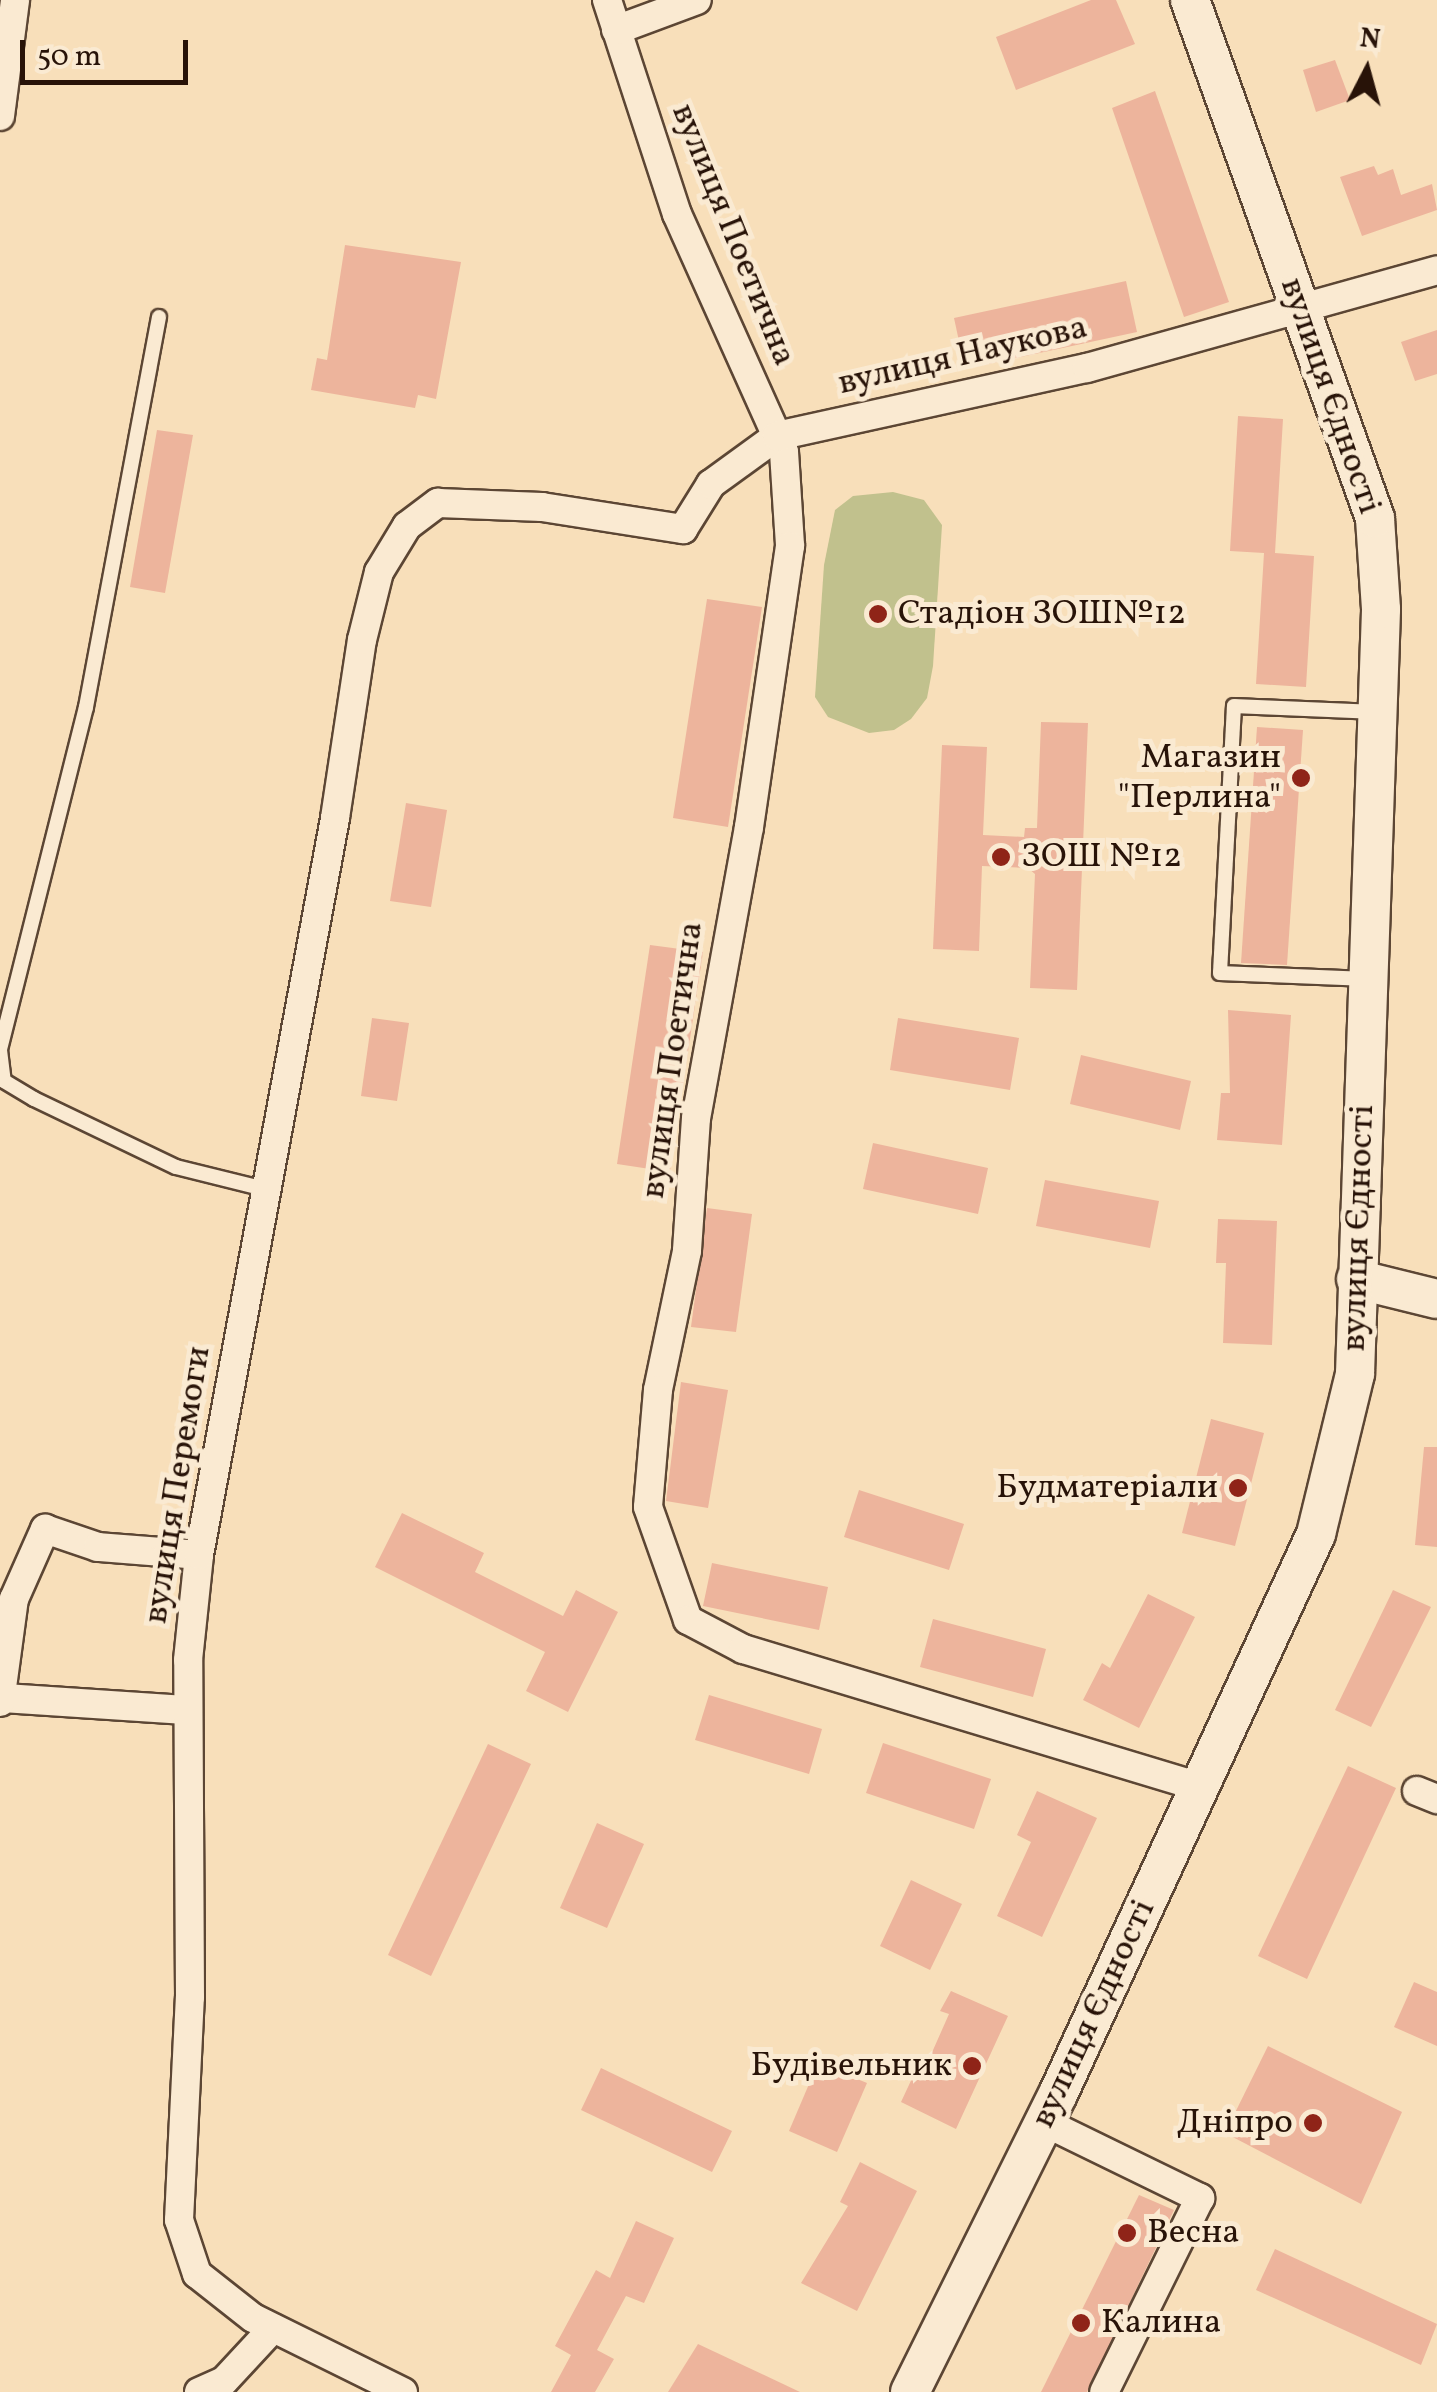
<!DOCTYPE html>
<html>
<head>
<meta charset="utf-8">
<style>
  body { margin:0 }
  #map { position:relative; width:1437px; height:2392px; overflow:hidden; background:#f8dfba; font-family:Vollkorn,serif }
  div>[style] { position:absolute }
  .green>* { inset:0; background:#c1c18d }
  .building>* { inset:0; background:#edb49c }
  .roads { filter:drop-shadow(2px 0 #5c4634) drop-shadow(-2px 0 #5c4634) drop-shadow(0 2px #5c4634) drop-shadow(0 -2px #5c4634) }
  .lane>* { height:14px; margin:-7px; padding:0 7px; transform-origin:7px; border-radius:7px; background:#faead2 }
  .street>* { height:28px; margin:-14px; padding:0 14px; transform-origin:14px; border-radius:14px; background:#faead2 }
  .secondary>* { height:38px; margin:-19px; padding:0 19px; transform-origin:19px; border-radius:19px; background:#faead2 }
  .dots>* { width:28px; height:28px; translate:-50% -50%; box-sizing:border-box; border:5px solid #faead2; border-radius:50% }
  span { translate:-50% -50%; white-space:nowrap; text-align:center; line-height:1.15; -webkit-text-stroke:10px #faead2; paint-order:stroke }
  .street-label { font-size:35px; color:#281308 }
  .poi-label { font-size:35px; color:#281308 }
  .left { translate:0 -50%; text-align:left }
  .right { translate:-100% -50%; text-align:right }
  .north { position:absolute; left:1317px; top:20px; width:100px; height:100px; -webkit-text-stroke:8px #faead2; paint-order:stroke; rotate:6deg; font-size:28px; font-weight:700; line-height:40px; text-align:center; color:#281308 }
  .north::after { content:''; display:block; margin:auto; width:35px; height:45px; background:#281308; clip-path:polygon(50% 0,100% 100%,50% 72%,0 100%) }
  .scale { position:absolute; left:20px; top:40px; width:168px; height:45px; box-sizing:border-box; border:5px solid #281308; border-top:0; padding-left:12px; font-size:30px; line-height:35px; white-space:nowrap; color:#281308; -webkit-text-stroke:8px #faead2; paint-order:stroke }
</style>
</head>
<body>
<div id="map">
  <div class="green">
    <div style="clip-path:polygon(893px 492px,924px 500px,942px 525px,933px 666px,927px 698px,911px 719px,894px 730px,869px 733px,828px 717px,815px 697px,824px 565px,835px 510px,853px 496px)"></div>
  </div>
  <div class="building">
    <div style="clip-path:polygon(1091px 0,1116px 0,1135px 44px,1016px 90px,996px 37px)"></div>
    <div style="clip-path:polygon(1335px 60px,1350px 100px,1316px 112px,1303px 70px)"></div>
    <div style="clip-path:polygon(1155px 91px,1229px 302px,1184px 317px,1112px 108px)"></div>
    <div style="clip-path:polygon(1374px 166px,1378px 175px,1393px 169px,1401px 195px,1432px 184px,1437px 210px,1362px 236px,1340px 177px)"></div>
    <div style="clip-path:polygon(345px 245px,461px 262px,436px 399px,418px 395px,415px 408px,311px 390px,317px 358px,327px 360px)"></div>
    <div style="clip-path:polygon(1126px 281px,1137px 332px,965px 369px,954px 318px)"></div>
    <div style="clip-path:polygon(1437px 330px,1437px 374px,1415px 381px,1401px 342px)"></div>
    <div style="clip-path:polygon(1238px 416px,1283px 419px,1275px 553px,1314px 556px,1306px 687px,1256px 684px,1264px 553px,1230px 551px)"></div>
    <div style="clip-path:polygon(157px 430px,193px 435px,165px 593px,130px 587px)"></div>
    <div style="clip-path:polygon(707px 599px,762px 607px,728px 827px,673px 818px)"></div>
    <div style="clip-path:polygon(1041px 722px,1088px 723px,1077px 990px,1030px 988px,1035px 874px,1028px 868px,982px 866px,979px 951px,933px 949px,942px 745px,987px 747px,983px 835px,1024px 837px,1025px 828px,1037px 828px)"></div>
    <div style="clip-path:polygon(1257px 727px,1303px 730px,1287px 965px,1241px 963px)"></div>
    <div style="clip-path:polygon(406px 803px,447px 810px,431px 907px,390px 901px)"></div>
    <div style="clip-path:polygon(650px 945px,703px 952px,670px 1172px,617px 1164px)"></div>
    <div style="clip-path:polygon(1228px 1010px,1291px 1015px,1282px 1145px,1217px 1140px,1221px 1093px,1230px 1093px)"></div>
    <div style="clip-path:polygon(372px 1018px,409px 1023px,397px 1101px,361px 1096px)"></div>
    <div style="clip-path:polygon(898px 1018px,1019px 1038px,1010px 1090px,890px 1070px)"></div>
    <div style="clip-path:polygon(1081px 1055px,1191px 1081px,1180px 1130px,1070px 1104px)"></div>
    <div style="clip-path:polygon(873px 1143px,988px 1168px,978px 1214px,863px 1189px)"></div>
    <div style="clip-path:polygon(1045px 1180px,1159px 1201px,1150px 1248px,1036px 1226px)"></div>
    <div style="clip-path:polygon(707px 1208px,752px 1214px,736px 1332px,691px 1327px)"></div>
    <div style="clip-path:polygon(1218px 1219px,1277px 1221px,1272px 1345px,1223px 1343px,1226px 1263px,1216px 1263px)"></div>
    <div style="clip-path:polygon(681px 1382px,728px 1390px,708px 1508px,666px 1501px)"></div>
    <div style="clip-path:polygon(1211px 1419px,1264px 1433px,1235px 1546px,1182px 1533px)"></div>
    <div style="clip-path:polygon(1424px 1447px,1437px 1447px,1437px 1547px,1415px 1545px)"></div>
    <div style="clip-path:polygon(859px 1490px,964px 1524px,949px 1570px,844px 1537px)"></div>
    <div style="clip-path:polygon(402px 1513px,484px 1553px,475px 1572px,563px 1616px,576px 1590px,618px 1612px,568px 1712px,526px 1691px,545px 1652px,375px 1567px)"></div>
    <div style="clip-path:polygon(712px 1563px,828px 1587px,819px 1630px,703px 1606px)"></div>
    <div style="clip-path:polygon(1393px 1590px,1431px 1607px,1371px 1727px,1335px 1710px)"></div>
    <div style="clip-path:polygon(1148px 1594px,1195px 1617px,1139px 1728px,1083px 1700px,1102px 1663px,1110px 1668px)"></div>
    <div style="clip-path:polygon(933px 1619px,1046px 1649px,1033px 1697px,920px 1667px)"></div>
    <div style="clip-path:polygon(709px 1695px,822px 1729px,809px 1774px,695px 1740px)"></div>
    <div style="clip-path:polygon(883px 1743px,991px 1779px,974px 1829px,866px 1793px)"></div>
    <div style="clip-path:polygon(488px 1744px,531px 1764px,431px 1976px,388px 1955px)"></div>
    <div style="clip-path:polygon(1348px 1766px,1396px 1788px,1307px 1979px,1258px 1956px)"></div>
    <div style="clip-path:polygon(1037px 1791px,1097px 1818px,1042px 1937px,997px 1916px,1031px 1842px,1017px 1835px)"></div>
    <div style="clip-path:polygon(597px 1823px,644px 1844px,607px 1928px,560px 1908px)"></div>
    <div style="clip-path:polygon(911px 1880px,962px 1904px,930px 1970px,880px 1946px)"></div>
    <div style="clip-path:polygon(1414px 1982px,1437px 1992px,1437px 2046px,1394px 2027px)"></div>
    <div style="clip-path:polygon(951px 1991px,1008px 2016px,956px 2129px,901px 2102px,915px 2072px,922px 2075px,949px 2014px,940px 2011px)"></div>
    <div style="clip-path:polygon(1268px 2046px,1402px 2112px,1361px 2204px,1225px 2133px)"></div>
    <div style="clip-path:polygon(818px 2063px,867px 2083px,837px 2152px,789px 2131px)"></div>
    <div style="clip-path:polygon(601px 2068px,732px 2131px,712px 2172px,581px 2110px)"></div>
    <div style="clip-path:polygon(860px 2162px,917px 2191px,857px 2311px,801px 2283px,848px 2206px,840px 2202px)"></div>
    <div style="clip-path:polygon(1139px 2195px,1174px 2210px,1087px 2392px,1041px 2392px)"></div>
    <div style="clip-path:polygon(636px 2221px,674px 2238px,644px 2303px,626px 2296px,597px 2350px,614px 2359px,595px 2392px,551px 2392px,571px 2355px,555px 2346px,596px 2270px,610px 2278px)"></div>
    <div style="clip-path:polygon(1275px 2249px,1437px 2324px,1421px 2365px,1256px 2290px)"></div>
    <div style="clip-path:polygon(698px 2344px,800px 2392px,668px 2392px)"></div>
  </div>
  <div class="roads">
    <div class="lane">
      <div style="left:159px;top:317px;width:397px;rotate:100.6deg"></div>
      <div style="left:86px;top:707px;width:354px;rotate:104.1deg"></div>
      <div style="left:0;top:1050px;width:31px;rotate:83deg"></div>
      <div style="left:4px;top:1081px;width:35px;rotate:31deg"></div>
      <div style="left:34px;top:1099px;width:157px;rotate:25.6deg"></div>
      <div style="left:176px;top:1167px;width:92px;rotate:13.9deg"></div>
      <div style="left:1367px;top:979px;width:147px;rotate:-177.7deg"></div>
      <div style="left:1220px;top:973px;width:267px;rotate:-87deg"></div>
      <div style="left:1234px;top:706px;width:142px;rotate:2.4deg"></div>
    </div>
    <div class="street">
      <div style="left:607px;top:0;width:225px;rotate:71.9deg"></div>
      <div style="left:677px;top:214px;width:261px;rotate:65.8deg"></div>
      <div style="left:784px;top:452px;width:94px;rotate:86.3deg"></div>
      <div style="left:790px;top:546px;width:284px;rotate:98.3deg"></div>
      <div style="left:749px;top:827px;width:296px;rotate:100.3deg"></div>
      <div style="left:696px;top:1118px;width:133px;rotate:93.9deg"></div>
      <div style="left:687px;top:1251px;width:142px;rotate:101.8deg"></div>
      <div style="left:658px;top:1390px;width:117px;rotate:94.9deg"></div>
      <div style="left:648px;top:1507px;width:120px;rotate:70.5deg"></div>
      <div style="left:688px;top:1620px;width:62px;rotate:27.8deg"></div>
      <div style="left:743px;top:1649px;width:477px;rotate:16.8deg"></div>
      <div style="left:616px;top:30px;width:86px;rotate:-20.3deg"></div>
      <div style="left:0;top:116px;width:117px;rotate:-82.6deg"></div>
      <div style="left:4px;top:1698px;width:183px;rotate:3.8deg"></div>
      <div style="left:0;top:1702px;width:104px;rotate:-82.3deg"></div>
      <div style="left:14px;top:1599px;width:77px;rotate:-66.1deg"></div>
      <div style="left:45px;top:1529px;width:56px;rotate:18.8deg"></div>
      <div style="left:98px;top:1547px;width:101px;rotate:4.5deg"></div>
      <div style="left:1417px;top:1791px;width:22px;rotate:22deg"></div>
      <div style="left:1044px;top:2122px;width:174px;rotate:26deg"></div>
      <div style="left:1200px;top:2198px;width:216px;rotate:116.3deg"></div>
      <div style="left:199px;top:2392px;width:27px;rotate:-24deg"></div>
      <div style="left:224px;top:2381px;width:72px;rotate:-47.2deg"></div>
      <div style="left:403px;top:2392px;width:167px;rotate:-153.7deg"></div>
      <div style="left:253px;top:2318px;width:71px;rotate:-141.8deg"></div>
      <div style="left:197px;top:2274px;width:57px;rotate:-108.4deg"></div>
      <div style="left:179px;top:2220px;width:223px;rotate:-87.2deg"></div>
      <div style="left:190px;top:1997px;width:337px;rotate:-90.3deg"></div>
      <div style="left:188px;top:1660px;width:106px;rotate:-84deg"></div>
      <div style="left:199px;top:1555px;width:749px;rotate:-79.54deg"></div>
      <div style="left:335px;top:818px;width:180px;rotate:-81.4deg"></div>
      <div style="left:362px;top:640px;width:70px;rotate:-76deg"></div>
      <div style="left:379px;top:572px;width:54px;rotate:-58.7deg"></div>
      <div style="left:407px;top:526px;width:39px;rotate:-37deg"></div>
      <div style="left:438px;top:503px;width:104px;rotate:2.2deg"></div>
      <div style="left:542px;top:507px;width:143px;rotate:8.9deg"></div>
      <div style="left:683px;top:529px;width:53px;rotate:-58.1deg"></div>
      <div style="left:711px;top:484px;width:82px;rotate:-36deg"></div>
      <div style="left:777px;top:436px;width:317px;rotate:-12.4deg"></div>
      <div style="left:1087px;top:368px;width:363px;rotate:-15.6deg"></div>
    </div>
    <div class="secondary">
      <div style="left:1356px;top:1279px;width:83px;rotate:13.9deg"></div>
      <div style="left:910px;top:2392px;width:333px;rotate:-63.6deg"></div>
      <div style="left:1058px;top:2094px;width:617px;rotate:-65.26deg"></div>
      <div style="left:1316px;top:1534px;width:165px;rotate:-76.3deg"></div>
      <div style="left:1355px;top:1374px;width:765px;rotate:-88.05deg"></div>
      <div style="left:1381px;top:609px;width:91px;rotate:-93.8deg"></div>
      <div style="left:1375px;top:518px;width:550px;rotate:-109.65deg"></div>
    </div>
  </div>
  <div class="dots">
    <div style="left:878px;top:614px;background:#8f2418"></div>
    <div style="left:1301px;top:778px;background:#8f2418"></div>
    <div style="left:1001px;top:857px;background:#8f2418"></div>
    <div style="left:1238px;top:1488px;background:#8f2418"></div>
    <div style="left:972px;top:2066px;background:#8f2418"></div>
    <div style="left:1313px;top:2123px;background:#8f2418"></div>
    <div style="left:1127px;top:2233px;background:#8f2418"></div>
    <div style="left:1081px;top:2323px;background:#8f2418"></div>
  </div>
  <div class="street-label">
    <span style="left:733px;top:235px;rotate:68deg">вулиця Поетична</span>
    <span style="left:963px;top:356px;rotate:-13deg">вулиця Наукова</span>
    <span style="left:1330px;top:396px;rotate:71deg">вулиця Єдності</span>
    <span style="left:673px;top:1060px;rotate:-82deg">вулиця Поетична</span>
    <span style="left:1359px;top:1228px;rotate:-88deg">вулиця Єдності</span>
    <span style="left:178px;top:1485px;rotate:-81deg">вулиця Перемоги</span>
    <span style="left:1094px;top:2014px;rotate:-65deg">вулиця Єдності</span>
  </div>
  <div class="poi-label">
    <span class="left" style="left:898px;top:614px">Стадіон ЗОШ№12</span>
    <span class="right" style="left:1281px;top:778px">Магазин<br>"Перлина"</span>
    <span class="left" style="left:1021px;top:857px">ЗОШ №12</span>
    <span class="right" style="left:1218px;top:1488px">Будматеріали</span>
    <span class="right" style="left:952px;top:2066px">Будівельник</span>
    <span class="right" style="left:1293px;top:2123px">Дніпро</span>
    <span class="left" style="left:1147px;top:2233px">Весна</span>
    <span class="left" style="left:1101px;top:2323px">Калина</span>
  </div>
  <div class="north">N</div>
  <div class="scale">50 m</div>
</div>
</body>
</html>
